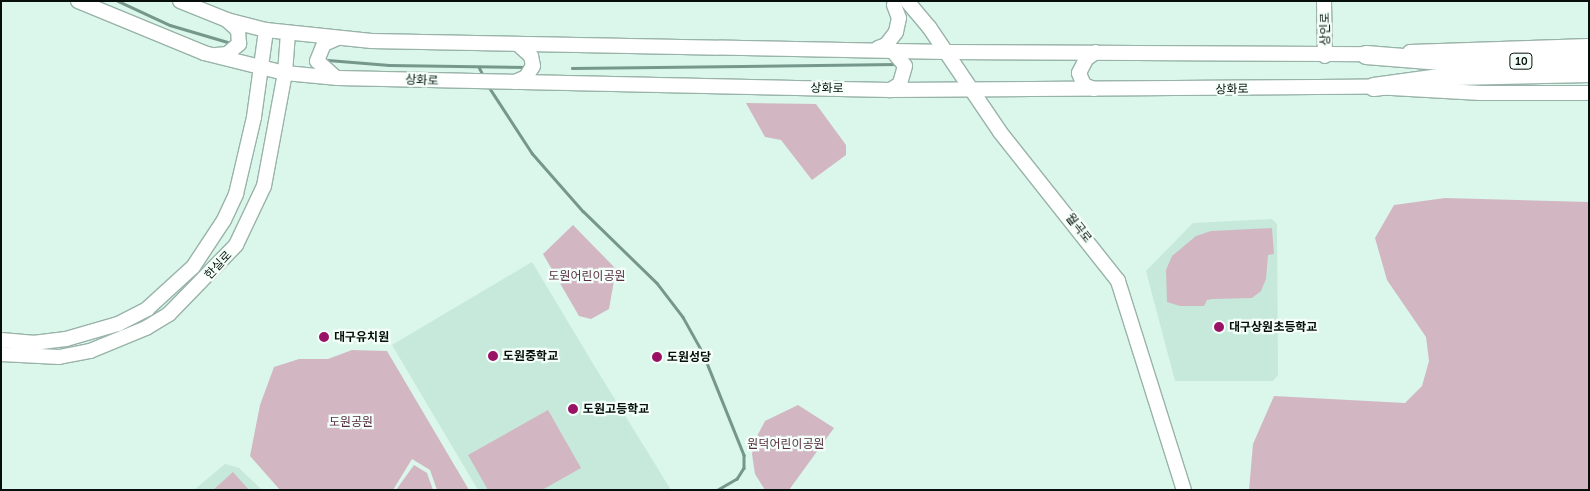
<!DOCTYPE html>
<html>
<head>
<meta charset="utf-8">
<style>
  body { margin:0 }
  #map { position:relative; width:1590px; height:491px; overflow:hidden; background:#dbf6eb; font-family:Mulish,"Noto Sans KR",sans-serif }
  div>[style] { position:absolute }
  .built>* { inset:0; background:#c6e9dc }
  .green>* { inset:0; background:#d2b7c3 }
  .stream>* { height:2.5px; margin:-1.25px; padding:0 1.25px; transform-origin:1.25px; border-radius:1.25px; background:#76988c }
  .roads { filter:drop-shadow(1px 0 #99b3a9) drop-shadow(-1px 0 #99b3a9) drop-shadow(0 1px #99b3a9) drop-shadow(0 -1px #99b3a9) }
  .secondary>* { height:14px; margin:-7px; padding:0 7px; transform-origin:7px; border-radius:7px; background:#fff }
  .highway>* { height:18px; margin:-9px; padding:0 9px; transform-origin:9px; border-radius:9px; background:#fff }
  .dots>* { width:14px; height:14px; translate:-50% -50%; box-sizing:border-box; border:2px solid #f4fffa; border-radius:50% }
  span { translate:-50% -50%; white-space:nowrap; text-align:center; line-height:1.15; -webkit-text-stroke:4.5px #f4fffa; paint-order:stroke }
  .shield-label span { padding:1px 4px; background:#f4fffa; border:1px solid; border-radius:4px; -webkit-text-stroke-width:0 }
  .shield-label { font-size:11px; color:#060f0b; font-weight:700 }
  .street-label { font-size:12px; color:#060f0b }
  .park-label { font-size:12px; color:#582c42 }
  .poi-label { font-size:12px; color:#060f0b; font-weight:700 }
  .left { translate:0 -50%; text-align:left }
  .frame { position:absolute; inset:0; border:2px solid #060f0b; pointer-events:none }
</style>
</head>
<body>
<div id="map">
  <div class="built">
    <div style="clip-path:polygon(1272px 219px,1277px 224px,1278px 375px,1273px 381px,1175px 381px,1146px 271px,1193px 223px)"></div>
    <div style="clip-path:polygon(532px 262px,595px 367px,671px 490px,478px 490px,392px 345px)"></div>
    <div style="clip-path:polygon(225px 464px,239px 468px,262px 490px,194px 490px)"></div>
  </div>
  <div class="green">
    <div style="clip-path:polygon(746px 103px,816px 104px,846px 145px,846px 155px,812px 180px,781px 140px,765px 137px)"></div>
    <div style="clip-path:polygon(1445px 198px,1589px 202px,1589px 490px,1249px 490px,1253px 444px,1274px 396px,1405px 403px,1422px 386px,1429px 361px,1426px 337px,1387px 280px,1375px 238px,1394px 205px)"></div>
    <div style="clip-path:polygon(573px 225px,616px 269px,609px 309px,591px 319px,579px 316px,543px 254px)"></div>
    <div style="clip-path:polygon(1272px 228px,1274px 254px,1268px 255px,1266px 279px,1261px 291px,1252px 298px,1213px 299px,1207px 300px,1204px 306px,1180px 306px,1167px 302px,1166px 270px,1172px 256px,1196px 236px,1211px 231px)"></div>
    <div style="clip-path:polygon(352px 350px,387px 351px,469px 490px,437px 490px,430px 470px,412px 459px,393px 490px,280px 490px,250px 456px,260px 405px,274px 367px,299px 359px,328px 359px)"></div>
    <div style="clip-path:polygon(798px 405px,834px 428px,789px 490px,765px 490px,755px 474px,752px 454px,755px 440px,765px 421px)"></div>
    <div style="clip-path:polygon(548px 410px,581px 468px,542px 490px,488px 490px,468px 455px)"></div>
    <div style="clip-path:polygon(414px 465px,427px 473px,433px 490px,396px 490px)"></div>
    <div style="clip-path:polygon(233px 472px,249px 490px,213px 490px)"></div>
  </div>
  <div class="stream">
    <div style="left:118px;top:1px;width:57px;rotate:24.8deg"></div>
    <div style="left:170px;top:25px;width:64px;rotate:16.4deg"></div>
    <div style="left:328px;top:60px;width:61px;rotate:4.7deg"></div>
    <div style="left:389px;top:65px;width:138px;rotate:0.8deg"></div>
    <div style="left:479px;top:67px;width:11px;rotate:63deg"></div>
    <div style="left:572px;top:68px;width:324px;rotate:-0.7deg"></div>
    <div style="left:489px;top:87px;width:79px;rotate:56.9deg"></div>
    <div style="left:532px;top:153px;width:77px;rotate:48.7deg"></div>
    <div style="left:583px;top:211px;width:103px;rotate:44.2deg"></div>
    <div style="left:657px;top:283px;width:43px;rotate:52.6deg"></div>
    <div style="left:683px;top:317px;width:41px;rotate:60.9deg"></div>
    <div style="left:703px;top:353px;width:110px;rotate:68.1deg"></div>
    <div style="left:744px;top:455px;width:13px;rotate:90deg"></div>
    <div style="left:744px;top:468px;width:13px;rotate:122deg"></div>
    <div style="left:737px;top:479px;width:22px;rotate:150deg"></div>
  </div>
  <div class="roads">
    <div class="secondary">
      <div style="left:78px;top:1px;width:136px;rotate:22.4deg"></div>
      <div style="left:204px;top:53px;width:83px;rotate:13.9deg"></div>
      <div style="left:285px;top:73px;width:53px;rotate:5.4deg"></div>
      <div style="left:338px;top:78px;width:552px;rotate:1.25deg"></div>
      <div style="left:890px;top:90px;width:484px;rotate:-0.4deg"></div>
      <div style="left:1374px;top:87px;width:107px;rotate:3.2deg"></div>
      <div style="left:1481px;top:93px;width:108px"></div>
      <div style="left:180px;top:1px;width:51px;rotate:22deg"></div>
      <div style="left:227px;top:20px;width:40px;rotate:14.4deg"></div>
      <div style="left:266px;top:30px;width:106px;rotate:6deg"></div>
      <div style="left:371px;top:41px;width:576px;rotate:1.09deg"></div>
      <div style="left:947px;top:52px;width:429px;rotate:0.3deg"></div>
      <div style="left:907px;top:1px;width:34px;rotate:50deg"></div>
      <div style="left:929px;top:27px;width:127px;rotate:55.9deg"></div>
      <div style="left:1000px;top:132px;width:190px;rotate:51.6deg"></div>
      <div style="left:1118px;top:281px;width:219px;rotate:72.5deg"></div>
      <div style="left:1324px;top:1px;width:55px;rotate:89deg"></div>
      <div style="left:878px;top:48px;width:9px;rotate:-21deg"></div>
      <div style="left:886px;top:45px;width:16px;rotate:-52deg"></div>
      <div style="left:896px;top:32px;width:14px;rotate:-78deg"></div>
      <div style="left:899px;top:18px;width:14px;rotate:-111deg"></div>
      <div style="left:890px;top:48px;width:23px;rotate:50deg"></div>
      <div style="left:905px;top:66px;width:19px;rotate:106deg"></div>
      <div style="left:900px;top:84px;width:12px;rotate:149deg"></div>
      <div style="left:1410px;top:52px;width:179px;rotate:-1.9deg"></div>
      <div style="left:216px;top:55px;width:11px;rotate:-5deg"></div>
      <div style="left:227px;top:54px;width:16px;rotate:-40deg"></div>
      <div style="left:239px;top:44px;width:14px;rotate:-94deg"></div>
      <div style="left:238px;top:30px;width:15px;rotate:-138deg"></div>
      <div style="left:335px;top:77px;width:24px;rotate:-138deg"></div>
      <div style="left:317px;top:61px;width:18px;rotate:-68deg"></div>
      <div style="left:324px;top:44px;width:13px;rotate:-23deg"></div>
      <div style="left:515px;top:82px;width:12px;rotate:-24deg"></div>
      <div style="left:526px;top:77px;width:13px;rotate:-58deg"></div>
      <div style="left:533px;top:66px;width:10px;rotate:-101deg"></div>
      <div style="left:531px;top:56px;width:15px;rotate:-138deg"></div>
      <div style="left:1094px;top:89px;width:11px;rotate:-158deg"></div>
      <div style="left:1084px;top:85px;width:13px;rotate:-113deg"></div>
      <div style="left:1079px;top:73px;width:16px;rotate:-63deg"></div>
      <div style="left:1086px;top:59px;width:12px;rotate:-35deg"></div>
      <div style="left:1px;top:340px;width:32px;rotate:5deg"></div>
      <div style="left:33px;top:343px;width:33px;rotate:-7deg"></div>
      <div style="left:66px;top:339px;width:54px;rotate:-16.1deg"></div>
      <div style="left:118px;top:324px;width:33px;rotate:-27deg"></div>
      <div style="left:147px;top:309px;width:62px;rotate:-42.4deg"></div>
      <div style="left:193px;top:267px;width:56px;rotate:-56.6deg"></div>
      <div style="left:224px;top:220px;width:29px;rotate:-65deg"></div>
      <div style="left:236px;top:194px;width:79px;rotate:-76.8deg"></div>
      <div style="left:254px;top:117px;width:88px;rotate:-82.1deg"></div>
      <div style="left:1px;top:354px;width:58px;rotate:3deg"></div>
      <div style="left:59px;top:357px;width:32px;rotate:-11deg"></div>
      <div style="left:90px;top:351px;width:61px;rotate:-22.3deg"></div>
      <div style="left:146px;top:328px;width:27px;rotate:-31deg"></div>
      <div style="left:169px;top:314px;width:96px;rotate:-45.8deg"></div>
      <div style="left:236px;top:245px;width:65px;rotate:-64.6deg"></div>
      <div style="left:264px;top:186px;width:115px;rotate:-79.5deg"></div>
      <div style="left:285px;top:73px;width:40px;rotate:-85.7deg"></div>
    </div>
    <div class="highway">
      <div style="left:1366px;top:55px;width:88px;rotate:4.5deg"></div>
      <div style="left:1454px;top:62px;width:135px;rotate:-1.3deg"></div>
      <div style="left:1374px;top:87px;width:81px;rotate:-7.8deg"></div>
      <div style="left:1454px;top:76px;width:135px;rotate:-1.3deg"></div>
    </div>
  </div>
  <div class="dots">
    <div style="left:1219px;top:327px;background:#991265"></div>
    <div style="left:324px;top:337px;background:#991265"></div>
    <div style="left:493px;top:356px;background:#991265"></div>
    <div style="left:657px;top:357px;background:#991265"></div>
    <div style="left:573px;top:409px;background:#991265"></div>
  </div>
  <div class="shield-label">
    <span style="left:1521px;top:61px">10</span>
  </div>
  <div class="street-label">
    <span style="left:1325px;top:29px;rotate:-91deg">상인로</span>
    <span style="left:422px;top:80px;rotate:2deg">상화로</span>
    <span style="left:827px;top:88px;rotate:1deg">상화로</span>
    <span style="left:1232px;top:89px;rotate:-1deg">상화로</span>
    <span style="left:1079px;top:228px;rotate:51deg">월곡로</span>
    <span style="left:218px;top:265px;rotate:-47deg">한실로</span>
  </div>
  <div class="park-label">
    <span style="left:587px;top:276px">도원어린이공원</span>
    <span style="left:351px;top:422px">도원공원</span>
    <span style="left:786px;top:444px">원덕어린이공원</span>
  </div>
  <div class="poi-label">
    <span class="left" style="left:1229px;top:327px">대구상원초등학교</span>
    <span class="left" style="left:334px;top:337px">대구유치원</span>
    <span class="left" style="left:503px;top:356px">도원중학교</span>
    <span class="left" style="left:667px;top:357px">도원성당</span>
    <span class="left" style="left:583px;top:409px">도원고등학교</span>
  </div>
  <div class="frame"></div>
</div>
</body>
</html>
